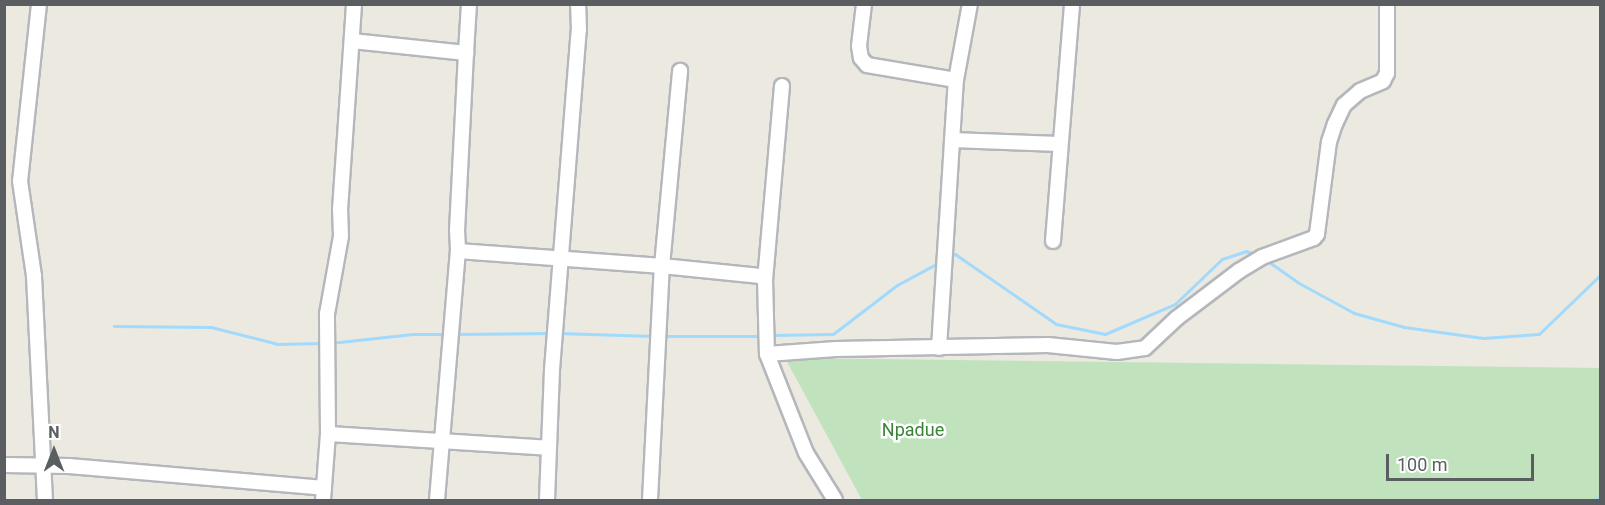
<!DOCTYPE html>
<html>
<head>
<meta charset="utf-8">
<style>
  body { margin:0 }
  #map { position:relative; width:1605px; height:505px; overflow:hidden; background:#ece9e1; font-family:Roboto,sans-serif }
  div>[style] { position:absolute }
  .green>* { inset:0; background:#c0e3be }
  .stream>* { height:3px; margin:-1.5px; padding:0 1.5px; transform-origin:1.5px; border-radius:1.5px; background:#a1dafc }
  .roads { filter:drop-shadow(2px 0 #b4b7bb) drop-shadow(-2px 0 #b4b7bb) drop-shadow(0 2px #b4b7bb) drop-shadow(0 -2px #b4b7bb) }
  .minor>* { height:14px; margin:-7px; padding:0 7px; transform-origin:7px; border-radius:7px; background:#fff }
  span { translate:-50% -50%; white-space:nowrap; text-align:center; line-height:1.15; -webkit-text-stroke:5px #fff; paint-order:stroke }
  .park-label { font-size:18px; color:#398337 }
  .frame { position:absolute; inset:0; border:6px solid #5a5e61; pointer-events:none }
  .north { position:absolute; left:24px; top:421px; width:60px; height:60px; -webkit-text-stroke:4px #fff; paint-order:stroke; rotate:0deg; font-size:16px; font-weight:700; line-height:24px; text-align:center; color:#5a5e61 }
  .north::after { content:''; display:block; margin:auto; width:21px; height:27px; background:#5a5e61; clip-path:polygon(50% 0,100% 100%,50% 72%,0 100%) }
  .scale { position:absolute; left:1386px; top:454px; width:148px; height:27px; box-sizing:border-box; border:3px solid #5a5e61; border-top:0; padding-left:8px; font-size:18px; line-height:21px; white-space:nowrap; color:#5a5e61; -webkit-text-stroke:4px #fff; paint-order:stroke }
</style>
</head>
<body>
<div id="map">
  <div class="green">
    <div style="clip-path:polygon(785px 358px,1600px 368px,1600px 500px,862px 500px)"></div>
  </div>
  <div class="stream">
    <div style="left:948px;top:257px;width:8px;rotate:-23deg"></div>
    <div style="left:955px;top:254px;width:123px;rotate:34.7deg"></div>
    <div style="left:1056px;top:324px;width:50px;rotate:11.5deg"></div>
    <div style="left:1105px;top:334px;width:76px;rotate:-23.2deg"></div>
    <div style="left:1175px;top:304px;width:65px;rotate:-43.8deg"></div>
    <div style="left:1222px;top:259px;width:25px;rotate:-18deg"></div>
    <div style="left:1246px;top:251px;width:12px;rotate:20deg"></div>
    <div style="left:1266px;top:260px;width:38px;rotate:35deg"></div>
    <div style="left:1297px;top:282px;width:65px;rotate:28.5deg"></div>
    <div style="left:1354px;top:313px;width:52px;rotate:15.6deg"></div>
    <div style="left:1404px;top:327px;width:80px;rotate:7.9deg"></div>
    <div style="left:1483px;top:338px;width:56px;rotate:-4.1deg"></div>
    <div style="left:1539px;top:334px;width:85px;rotate:-44deg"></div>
    <div style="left:114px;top:326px;width:97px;rotate:0.6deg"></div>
    <div style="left:211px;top:327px;width:69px;rotate:14.2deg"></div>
    <div style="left:278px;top:344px;width:46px;rotate:-1.2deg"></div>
    <div style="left:558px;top:333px;width:95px;rotate:1.8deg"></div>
    <div style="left:456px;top:334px;width:95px;rotate:-0.6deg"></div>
    <div style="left:771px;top:335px;width:62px;rotate:-0.9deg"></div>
    <div style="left:833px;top:334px;width:81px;rotate:-37.4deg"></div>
    <div style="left:897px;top:285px;width:49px;rotate:-28.1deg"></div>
    <div style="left:663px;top:336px;width:98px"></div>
    <div style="left:330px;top:343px;width:83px;rotate:-6.2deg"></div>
    <div style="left:413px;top:334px;width:33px"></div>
    <div style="left:1594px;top:500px;width:7px;rotate:-27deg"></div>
  </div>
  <div class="roads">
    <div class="minor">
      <div style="left:39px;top:4px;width:178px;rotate:96.1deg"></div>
      <div style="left:20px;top:181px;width:96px;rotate:81.6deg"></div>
      <div style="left:34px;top:276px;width:224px;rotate:87.2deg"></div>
      <div style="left:864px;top:4px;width:42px;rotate:96.8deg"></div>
      <div style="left:859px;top:46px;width:12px;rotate:81deg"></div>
      <div style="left:861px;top:58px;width:9px;rotate:49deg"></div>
      <div style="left:867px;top:65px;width:90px;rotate:9.6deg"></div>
      <div style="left:956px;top:80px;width:77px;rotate:-79.6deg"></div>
      <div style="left:352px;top:41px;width:115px;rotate:6deg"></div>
      <div style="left:466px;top:53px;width:177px;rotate:92.9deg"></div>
      <div style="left:457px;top:230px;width:21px;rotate:87deg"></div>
      <div style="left:458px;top:251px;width:205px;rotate:4.2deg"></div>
      <div style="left:662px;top:266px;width:99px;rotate:5.8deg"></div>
      <div style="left:760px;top:276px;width:6px;rotate:31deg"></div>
      <div style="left:466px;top:53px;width:49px;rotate:-86.5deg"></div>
      <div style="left:782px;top:86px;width:194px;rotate:95deg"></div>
      <div style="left:765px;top:279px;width:75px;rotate:88.5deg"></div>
      <div style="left:767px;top:354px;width:106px;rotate:68.5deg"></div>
      <div style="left:806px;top:453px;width:55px;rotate:58.3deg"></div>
      <div style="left:952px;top:140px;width:107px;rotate:2.1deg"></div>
      <div style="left:1053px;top:241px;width:238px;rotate:-85.4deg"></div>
      <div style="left:939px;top:348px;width:269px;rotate:-86.4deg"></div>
      <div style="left:767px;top:354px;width:69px;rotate:-4.1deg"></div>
      <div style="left:836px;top:349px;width:212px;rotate:-1.1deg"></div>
      <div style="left:1048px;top:345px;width:69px;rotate:5.8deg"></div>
      <div style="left:1117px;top:352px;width:28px;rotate:-8deg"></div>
      <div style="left:1145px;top:348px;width:44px;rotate:-43.2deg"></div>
      <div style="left:1177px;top:318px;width:78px;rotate:-37.2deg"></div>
      <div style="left:1239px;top:271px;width:27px;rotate:-31deg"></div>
      <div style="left:1262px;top:257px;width:55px;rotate:-20.1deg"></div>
      <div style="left:1314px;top:238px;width:5px;rotate:-53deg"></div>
      <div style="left:1317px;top:234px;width:93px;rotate:-82.6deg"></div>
      <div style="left:1329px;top:142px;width:19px;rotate:-72deg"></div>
      <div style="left:1335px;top:124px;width:21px;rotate:-65deg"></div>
      <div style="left:1344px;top:105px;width:21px;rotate:-41deg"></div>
      <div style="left:1360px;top:91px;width:25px;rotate:-23deg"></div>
      <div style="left:1383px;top:81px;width:9px;rotate:-63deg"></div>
      <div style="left:1387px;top:73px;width:69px;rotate:-90deg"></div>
      <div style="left:328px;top:434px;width:221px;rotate:3.6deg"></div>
      <div style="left:4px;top:465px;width:65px;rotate:0.9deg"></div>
      <div style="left:69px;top:466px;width:256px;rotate:4.9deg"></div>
      <div style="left:323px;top:500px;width:66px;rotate:-85.7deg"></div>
      <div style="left:328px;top:434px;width:120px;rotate:-90.5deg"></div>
      <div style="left:327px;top:314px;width:79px;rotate:-79.8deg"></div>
      <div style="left:341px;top:236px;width:26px;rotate:-92deg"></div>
      <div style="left:340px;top:210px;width:206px;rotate:-86.1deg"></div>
      <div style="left:437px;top:500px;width:250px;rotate:-85.2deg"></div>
      <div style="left:547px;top:500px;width:130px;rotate:-87.8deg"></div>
      <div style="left:552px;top:370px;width:341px;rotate:-85.5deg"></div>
      <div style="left:579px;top:30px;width:26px;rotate:-92deg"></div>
      <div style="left:650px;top:500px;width:234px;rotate:-87.1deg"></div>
      <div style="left:662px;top:266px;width:196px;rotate:-84.7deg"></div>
    </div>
  </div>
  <div class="park-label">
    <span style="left:913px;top:430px">Npadue</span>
  </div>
  <div class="frame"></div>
  <div class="north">N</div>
  <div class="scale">100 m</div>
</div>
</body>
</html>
